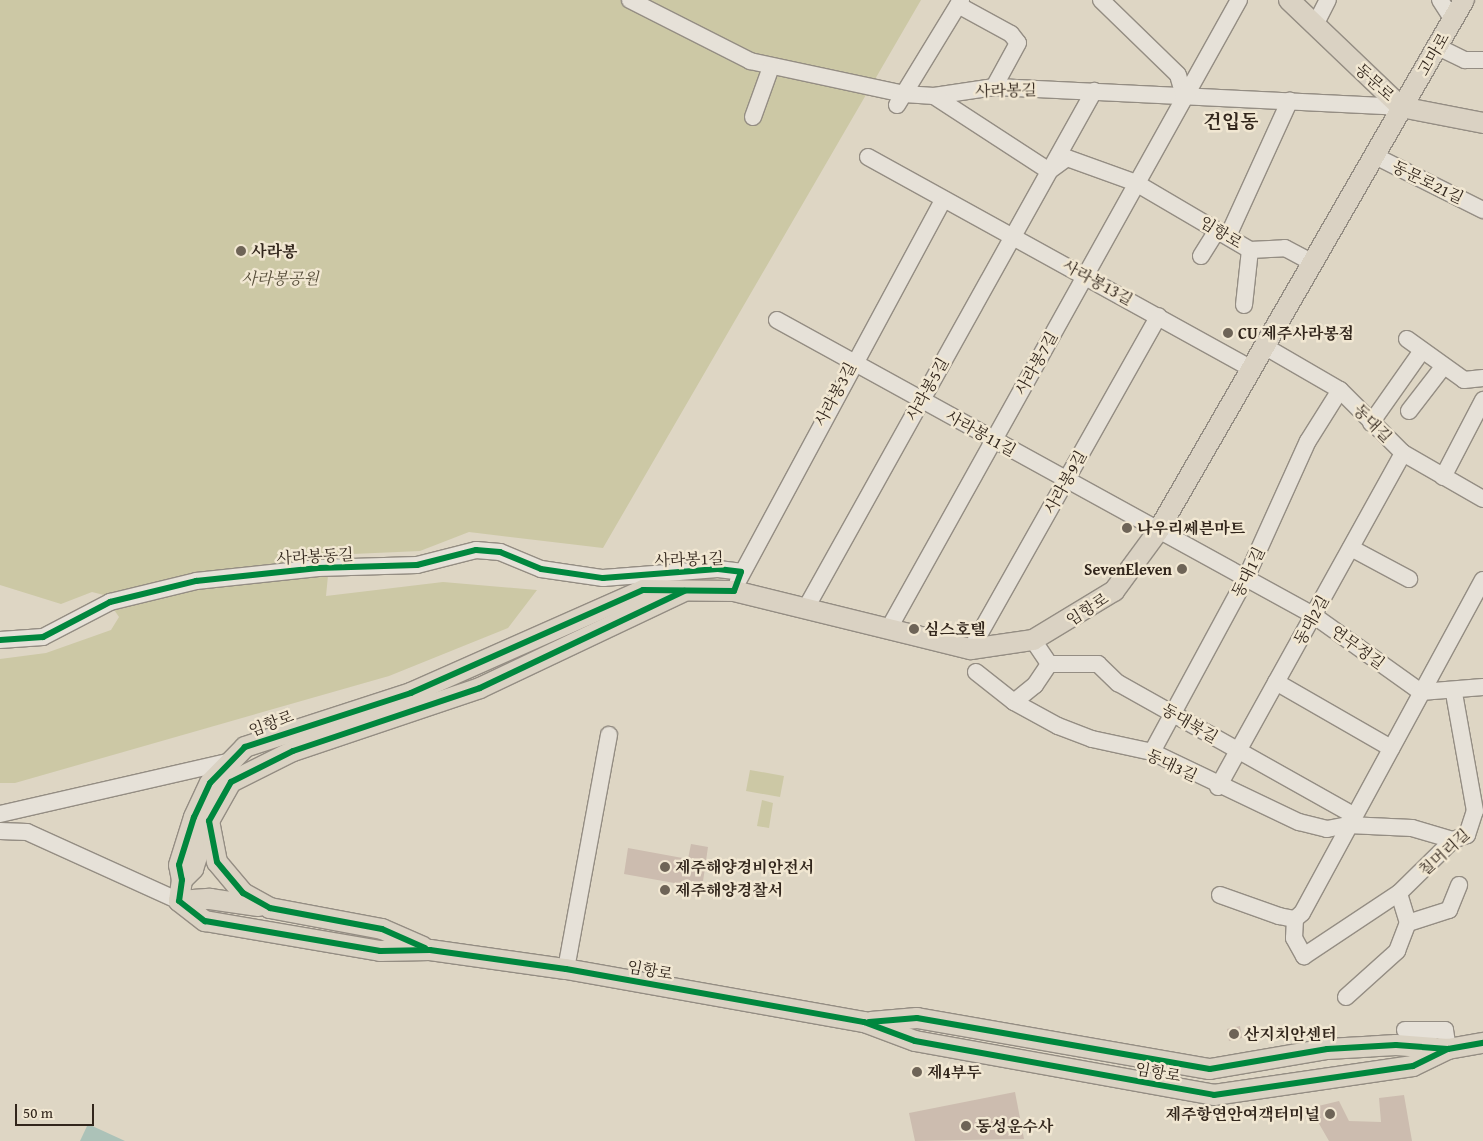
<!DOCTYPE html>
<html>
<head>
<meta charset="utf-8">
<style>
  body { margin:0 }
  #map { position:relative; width:1483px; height:1141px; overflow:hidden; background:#ded6c4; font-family:"Gentium Book Plus","Noto Serif KR",serif }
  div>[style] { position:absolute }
  .green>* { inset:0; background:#ccc8a5 }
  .water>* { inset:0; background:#acc2b8 }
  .building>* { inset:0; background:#ccbcaf }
  .roads { filter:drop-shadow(1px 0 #948d83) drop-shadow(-1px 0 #948d83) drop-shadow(0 1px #948d83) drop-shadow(0 -1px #948d83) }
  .minor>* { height:16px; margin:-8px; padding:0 8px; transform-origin:8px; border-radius:8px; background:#e6e1d8 }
  .major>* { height:20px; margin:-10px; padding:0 10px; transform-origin:10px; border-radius:10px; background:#dad2c3 }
  .cycleway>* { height:6px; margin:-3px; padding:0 3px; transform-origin:3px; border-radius:3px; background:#00873e }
  .dots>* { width:14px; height:14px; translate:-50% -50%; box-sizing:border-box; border:2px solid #f1e7d2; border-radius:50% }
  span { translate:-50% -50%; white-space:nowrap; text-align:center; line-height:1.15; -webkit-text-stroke:5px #f1e7d2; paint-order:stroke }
  .street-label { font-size:16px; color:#32261c }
  .poi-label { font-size:16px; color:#32261c; font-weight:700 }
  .left { translate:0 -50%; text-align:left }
  .right { translate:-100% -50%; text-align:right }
  .park-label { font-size:16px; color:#554c38; font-style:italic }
  .quarter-label { font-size:19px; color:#32261c; font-weight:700 }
  .scale { position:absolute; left:15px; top:1104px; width:79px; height:22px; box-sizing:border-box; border:2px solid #32261c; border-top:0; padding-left:6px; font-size:15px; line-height:18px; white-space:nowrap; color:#32261c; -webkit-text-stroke:4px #f1e7d2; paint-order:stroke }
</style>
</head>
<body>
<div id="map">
  <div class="green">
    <div style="clip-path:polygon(0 0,921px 0,603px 548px,469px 532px,420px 551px,330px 555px,326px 596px,443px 582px,537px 590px,508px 628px,389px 676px,15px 783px,0 783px,0 659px,46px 653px,111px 630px,119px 617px,104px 595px,92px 592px,61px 604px,0 585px)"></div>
    <div style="clip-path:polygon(750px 770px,784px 776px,780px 797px,746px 791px)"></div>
    <div style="clip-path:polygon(762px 800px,773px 803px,769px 828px,757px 826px)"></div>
  </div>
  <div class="water">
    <div style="clip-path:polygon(88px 1124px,125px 1141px,80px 1141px)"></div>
  </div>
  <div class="building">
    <div style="clip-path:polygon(691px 844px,708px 847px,702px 888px,624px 874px,628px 848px,688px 859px)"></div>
    <div style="clip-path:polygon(1240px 1026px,1242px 1038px,1229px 1041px,1227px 1029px)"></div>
    <div style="clip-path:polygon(1015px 1092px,1024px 1139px,915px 1141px,909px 1113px)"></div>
    <div style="clip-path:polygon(1404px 1095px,1412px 1141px,1329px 1141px,1310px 1108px,1339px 1101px,1349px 1121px,1381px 1122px,1379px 1098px)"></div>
  </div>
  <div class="roads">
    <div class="minor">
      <div style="left:630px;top:0;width:135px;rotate:26.9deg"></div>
      <div style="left:750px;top:61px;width:157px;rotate:12.1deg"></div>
      <div style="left:904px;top:94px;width:30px;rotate:4deg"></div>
      <div style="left:934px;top:96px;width:61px;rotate:-8.5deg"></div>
      <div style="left:994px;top:87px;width:407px;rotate:2.8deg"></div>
      <div style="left:1101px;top:0;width:107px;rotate:44.2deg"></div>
      <div style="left:1178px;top:75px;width:22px;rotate:74deg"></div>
      <div style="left:1440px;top:0;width:24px;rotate:57deg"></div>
      <div style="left:958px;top:5px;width:60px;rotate:28.7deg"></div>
      <div style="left:1011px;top:34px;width:11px;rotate:52deg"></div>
      <div style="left:1018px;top:43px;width:50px;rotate:118.6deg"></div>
      <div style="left:1315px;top:25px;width:28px;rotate:-63deg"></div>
      <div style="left:1438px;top:47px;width:30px;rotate:26deg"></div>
      <div style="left:1465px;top:60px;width:18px"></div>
      <div style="left:934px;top:96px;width:137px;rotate:33.1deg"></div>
      <div style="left:1049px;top:171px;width:22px;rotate:-36deg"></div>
      <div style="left:1067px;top:158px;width:73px;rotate:19.9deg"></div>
      <div style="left:1136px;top:183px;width:132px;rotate:30.4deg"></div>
      <div style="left:1250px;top:250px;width:35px;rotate:-3deg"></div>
      <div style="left:1285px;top:248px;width:30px;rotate:28deg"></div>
      <div style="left:897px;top:105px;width:123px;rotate:-58.6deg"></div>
      <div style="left:753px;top:117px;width:53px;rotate:-70.2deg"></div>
      <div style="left:1373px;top:155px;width:123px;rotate:26.6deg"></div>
      <div style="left:868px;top:157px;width:437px;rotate:28.9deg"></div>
      <div style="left:1228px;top:236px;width:149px;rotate:-65.5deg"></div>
      <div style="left:1201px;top:256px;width:31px;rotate:-58deg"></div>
      <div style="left:1244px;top:305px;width:55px;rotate:-83.8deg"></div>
      <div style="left:777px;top:320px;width:612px;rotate:28.83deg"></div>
      <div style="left:1313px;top:615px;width:133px;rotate:35.5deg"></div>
      <div style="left:1421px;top:692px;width:62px;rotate:-4.6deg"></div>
      <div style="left:1407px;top:339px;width:70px;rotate:35.7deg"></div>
      <div style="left:1464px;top:380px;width:19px;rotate:-6deg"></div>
      <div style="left:1264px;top:346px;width:88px;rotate:30.1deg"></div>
      <div style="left:1340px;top:390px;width:89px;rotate:45deg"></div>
      <div style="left:1403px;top:453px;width:92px;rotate:29.9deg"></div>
      <div style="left:1409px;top:411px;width:56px;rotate:-52.3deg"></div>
      <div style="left:1371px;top:423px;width:87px;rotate:-54.8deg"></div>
      <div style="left:1443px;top:477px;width:87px;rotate:-62.5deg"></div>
      <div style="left:1351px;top:548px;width:66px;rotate:28.1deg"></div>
      <div style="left:738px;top:581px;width:433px;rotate:-61.7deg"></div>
      <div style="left:806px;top:608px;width:592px;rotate:-60.88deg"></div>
      <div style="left:888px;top:630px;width:721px;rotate:-60.88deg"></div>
      <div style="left:0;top:640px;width:43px;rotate:-4deg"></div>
      <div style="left:43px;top:637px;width:76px;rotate:-27.6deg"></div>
      <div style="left:110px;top:602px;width:89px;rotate:-13.7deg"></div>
      <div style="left:196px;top:581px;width:123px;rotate:-6.1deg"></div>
      <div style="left:318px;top:568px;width:99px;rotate:-1.7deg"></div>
      <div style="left:417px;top:565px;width:61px;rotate:-14.3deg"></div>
      <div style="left:476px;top:550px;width:24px;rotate:5deg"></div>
      <div style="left:500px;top:552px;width:44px;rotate:22.5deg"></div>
      <div style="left:541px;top:569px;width:63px;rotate:8.3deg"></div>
      <div style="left:603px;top:578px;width:115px;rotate:-4.5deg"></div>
      <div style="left:718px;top:569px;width:23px;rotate:7deg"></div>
      <div style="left:1033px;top:640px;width:29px;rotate:56deg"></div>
      <div style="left:1049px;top:664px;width:49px"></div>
      <div style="left:1098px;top:664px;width:28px;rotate:44deg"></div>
      <div style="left:1118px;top:683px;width:270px;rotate:29.3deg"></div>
      <div style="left:971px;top:649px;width:382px;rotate:-60.6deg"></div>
      <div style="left:976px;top:672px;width:48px;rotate:38.3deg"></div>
      <div style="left:1014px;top:702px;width:50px;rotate:28.6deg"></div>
      <div style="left:1058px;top:726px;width:36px;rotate:21deg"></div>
      <div style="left:1092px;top:739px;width:61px;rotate:12.2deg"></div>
      <div style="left:1152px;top:752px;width:163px;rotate:25.5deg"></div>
      <div style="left:1299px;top:822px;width:29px;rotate:14deg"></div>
      <div style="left:1327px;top:829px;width:21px;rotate:-11deg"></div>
      <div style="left:1348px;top:825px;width:64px;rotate:2.7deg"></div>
      <div style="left:1412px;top:828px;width:43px;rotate:16.3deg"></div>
      <div style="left:1276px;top:682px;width:133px;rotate:29.9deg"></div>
      <div style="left:1014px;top:702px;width:27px;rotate:-39deg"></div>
      <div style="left:1035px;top:685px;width:25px;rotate:-56deg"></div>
      <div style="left:1152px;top:752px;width:198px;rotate:-61.6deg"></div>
      <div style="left:1246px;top:578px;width:150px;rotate:-65.7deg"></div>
      <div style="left:1308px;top:441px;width:60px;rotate:-57.9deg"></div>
      <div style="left:1218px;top:787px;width:382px;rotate:-61deg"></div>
      <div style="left:0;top:814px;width:233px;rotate:-12.9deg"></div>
      <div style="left:0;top:831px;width:27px;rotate:2deg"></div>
      <div style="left:27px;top:832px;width:167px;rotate:24.4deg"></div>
      <div style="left:1220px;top:895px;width:63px;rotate:19.6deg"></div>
      <div style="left:1279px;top:916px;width:16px;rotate:11deg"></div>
      <div style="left:1295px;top:919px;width:9px;rotate:-41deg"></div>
      <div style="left:1302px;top:913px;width:379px;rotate:-61.5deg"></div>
      <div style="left:1295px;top:919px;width:19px;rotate:93deg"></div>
      <div style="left:1294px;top:938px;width:21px;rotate:61deg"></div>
      <div style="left:1304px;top:956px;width:114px;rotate:-33.6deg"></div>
      <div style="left:1399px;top:893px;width:76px;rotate:-44.5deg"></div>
      <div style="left:1453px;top:840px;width:15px;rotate:-20deg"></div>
      <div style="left:1467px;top:835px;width:25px;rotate:-72deg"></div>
      <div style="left:1475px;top:811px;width:120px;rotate:-100.1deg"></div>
      <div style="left:1408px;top:923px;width:43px;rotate:-17.6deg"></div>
      <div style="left:1449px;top:910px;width:27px;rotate:-68deg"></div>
      <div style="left:566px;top:969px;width:238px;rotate:-79.6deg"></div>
      <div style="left:1346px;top:997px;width:69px;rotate:-42deg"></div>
      <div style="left:1397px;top:951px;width:30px;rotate:-69deg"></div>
      <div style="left:1408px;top:923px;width:31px;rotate:-107deg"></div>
      <div style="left:1405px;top:1030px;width:40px"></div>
      <div style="left:1445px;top:1030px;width:19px;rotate:81deg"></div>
    </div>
    <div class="major">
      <div style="left:1289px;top:0;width:155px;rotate:43.7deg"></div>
      <div style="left:1401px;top:107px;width:84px;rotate:11deg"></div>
      <div style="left:182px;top:880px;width:16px;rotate:-45deg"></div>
      <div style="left:193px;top:869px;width:48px;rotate:-71.9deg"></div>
      <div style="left:179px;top:901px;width:21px;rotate:-82deg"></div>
      <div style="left:182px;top:880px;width:15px;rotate:-101deg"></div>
      <div style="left:179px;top:865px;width:50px;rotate:-72.6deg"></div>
      <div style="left:194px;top:817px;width:38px;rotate:-65deg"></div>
      <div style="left:210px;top:783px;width:50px;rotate:-45.8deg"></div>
      <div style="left:245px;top:747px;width:175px;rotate:-18deg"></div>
      <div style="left:411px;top:693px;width:254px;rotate:-23.9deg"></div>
      <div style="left:643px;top:590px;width:91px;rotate:0.6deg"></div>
      <div style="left:734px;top:591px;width:244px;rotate:13.8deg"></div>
      <div style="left:971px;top:649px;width:63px;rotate:-8.3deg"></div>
      <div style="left:1033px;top:640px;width:95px;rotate:-31.2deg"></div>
      <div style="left:1114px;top:591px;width:74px;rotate:-53.7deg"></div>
      <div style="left:1158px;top:531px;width:613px;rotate:-60.05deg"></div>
      <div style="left:179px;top:901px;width:33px;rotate:38deg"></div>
      <div style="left:205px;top:921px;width:178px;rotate:9.7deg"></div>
      <div style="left:380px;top:951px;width:50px;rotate:-1.1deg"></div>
      <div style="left:430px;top:950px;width:137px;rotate:8deg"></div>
      <div style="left:566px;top:969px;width:303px;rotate:10.1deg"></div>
      <div style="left:864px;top:1022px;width:54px;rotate:20.4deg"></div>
      <div style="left:915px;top:1041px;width:304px;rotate:10.2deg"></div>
      <div style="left:1214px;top:1095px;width:201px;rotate:-8.3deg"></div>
      <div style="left:1413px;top:1066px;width:39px;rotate:-26deg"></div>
      <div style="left:179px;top:901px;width:31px;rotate:-4deg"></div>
      <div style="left:210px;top:899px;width:49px;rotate:8.3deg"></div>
      <div style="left:423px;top:947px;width:45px;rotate:-156.3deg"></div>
      <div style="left:382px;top:929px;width:114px;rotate:-169.4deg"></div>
      <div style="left:270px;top:908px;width:31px;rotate:-151deg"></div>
      <div style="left:243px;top:893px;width:40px;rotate:-130deg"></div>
      <div style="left:217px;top:862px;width:42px;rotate:-101deg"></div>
      <div style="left:209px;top:821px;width:45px;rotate:-60.6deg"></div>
      <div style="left:231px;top:782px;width:69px;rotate:-26.6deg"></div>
      <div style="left:293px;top:751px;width:197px;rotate:-18.6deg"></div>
      <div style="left:480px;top:688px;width:224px;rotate:-25.4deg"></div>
      <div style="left:871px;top:1022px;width:46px;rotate:-5deg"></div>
      <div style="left:917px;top:1018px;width:297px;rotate:9.9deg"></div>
      <div style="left:1210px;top:1069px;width:119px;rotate:-9.7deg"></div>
      <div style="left:1327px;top:1049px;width:69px;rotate:-3.3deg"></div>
      <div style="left:1396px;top:1045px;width:52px;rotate:4.4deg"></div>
      <div style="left:1448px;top:1049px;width:36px;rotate:-10deg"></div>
    </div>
  </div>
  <div class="cycleway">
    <div style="left:0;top:640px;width:43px;rotate:-4deg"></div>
    <div style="left:43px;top:637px;width:76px;rotate:-27.6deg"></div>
    <div style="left:110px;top:602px;width:89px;rotate:-13.7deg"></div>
    <div style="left:196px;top:581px;width:123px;rotate:-6.1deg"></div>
    <div style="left:318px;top:568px;width:99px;rotate:-1.7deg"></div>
    <div style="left:417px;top:565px;width:61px;rotate:-14.3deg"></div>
    <div style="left:476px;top:550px;width:24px;rotate:5deg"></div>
    <div style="left:500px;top:552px;width:44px;rotate:22.5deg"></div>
    <div style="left:541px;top:569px;width:63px;rotate:8.3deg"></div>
    <div style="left:603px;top:578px;width:115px;rotate:-4.5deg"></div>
    <div style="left:718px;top:569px;width:23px;rotate:7deg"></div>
    <div style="left:741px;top:572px;width:20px;rotate:110deg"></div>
    <div style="left:734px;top:591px;width:91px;rotate:-179.4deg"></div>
    <div style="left:643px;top:590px;width:254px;rotate:156.1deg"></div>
    <div style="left:411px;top:693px;width:175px;rotate:162deg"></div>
    <div style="left:245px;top:747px;width:50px;rotate:134.2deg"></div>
    <div style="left:210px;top:783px;width:38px;rotate:115deg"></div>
    <div style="left:194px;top:817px;width:50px;rotate:107.4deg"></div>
    <div style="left:179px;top:865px;width:15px;rotate:79deg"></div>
    <div style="left:182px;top:880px;width:21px;rotate:98deg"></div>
    <div style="left:179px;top:901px;width:33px;rotate:38deg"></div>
    <div style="left:205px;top:921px;width:178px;rotate:9.7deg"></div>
    <div style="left:380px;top:951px;width:50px;rotate:-1.1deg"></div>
    <div style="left:430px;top:950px;width:137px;rotate:8deg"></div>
    <div style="left:566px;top:969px;width:303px;rotate:10.1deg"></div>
    <div style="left:864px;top:1022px;width:54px;rotate:20.4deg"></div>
    <div style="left:915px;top:1041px;width:304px;rotate:10.2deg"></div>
    <div style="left:1214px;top:1095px;width:201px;rotate:-8.3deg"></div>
    <div style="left:1413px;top:1066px;width:39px;rotate:-26deg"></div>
    <div style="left:425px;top:948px;width:47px;rotate:-156.2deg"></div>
    <div style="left:382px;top:929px;width:114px;rotate:-169.4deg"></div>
    <div style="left:270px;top:908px;width:31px;rotate:-151deg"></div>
    <div style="left:243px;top:893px;width:40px;rotate:-130deg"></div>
    <div style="left:217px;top:862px;width:42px;rotate:-101deg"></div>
    <div style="left:209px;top:821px;width:45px;rotate:-60.6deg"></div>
    <div style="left:231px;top:782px;width:69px;rotate:-26.6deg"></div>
    <div style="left:293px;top:751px;width:197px;rotate:-18.6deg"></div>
    <div style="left:480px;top:688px;width:226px;rotate:-25.4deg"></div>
    <div style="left:869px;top:1022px;width:48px;rotate:-4.8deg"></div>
    <div style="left:917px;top:1018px;width:297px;rotate:9.9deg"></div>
    <div style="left:1210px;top:1069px;width:119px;rotate:-9.7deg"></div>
    <div style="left:1327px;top:1049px;width:69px;rotate:-3.3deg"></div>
    <div style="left:1396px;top:1045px;width:52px;rotate:4.4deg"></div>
    <div style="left:1448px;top:1049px;width:36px;rotate:-10deg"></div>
  </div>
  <div class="dots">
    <div style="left:241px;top:251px;background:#6e6457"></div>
    <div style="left:1228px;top:333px;background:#6e6457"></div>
    <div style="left:1127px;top:528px;background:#6e6457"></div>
    <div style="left:1182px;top:569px;background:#6e6457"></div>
    <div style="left:914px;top:629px;background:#6e6457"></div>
    <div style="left:665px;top:867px;background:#6e6457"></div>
    <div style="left:665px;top:890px;background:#6e6457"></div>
    <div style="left:1234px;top:1034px;background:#6e6457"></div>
    <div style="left:917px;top:1072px;background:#6e6457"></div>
    <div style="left:1330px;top:1114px;background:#6e6457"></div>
    <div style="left:966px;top:1126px;background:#6e6457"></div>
  </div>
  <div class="street-label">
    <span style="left:1433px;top:54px;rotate:-60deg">고마로</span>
    <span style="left:1375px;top:82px;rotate:43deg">동문로</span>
    <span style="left:1006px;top:90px;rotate:-1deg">사라봉길</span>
    <span style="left:1428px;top:182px;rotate:26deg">동문로21길</span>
    <span style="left:1221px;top:232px;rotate:31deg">임항로</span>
    <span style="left:1098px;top:282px;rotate:29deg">사라봉13길</span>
    <span style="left:1036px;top:363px;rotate:-61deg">사라봉7길</span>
    <span style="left:927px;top:389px;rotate:-61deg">사라봉5길</span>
    <span style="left:835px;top:394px;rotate:-62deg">사라봉3길</span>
    <span style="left:1373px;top:423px;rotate:45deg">동대길</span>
    <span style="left:981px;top:433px;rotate:29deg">사라봉11길</span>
    <span style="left:1065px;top:482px;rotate:-61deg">사라봉9길</span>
    <span style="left:315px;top:556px;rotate:-3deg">사라봉동길</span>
    <span style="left:689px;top:559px;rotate:-2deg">사라봉1길</span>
    <span style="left:1248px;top:572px;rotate:-64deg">동대1길</span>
    <span style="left:1087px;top:609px;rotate:-33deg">임항로</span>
    <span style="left:1311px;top:620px;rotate:-61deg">동대2길</span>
    <span style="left:1358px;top:647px;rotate:36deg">연무정길</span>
    <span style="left:271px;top:723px;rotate:-20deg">임항로</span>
    <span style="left:1190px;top:723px;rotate:30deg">동대북길</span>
    <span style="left:1172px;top:765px;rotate:25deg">동대3길</span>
    <span style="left:1444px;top:852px;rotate:-42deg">칠머리길</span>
    <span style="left:650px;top:970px;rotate:10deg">임항로</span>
    <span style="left:1158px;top:1072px;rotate:10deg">임항로</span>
  </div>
  <div class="poi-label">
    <span class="left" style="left:251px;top:251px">사라봉</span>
    <span class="left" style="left:1238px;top:333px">CU 제주사라봉점</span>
    <span class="left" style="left:1137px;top:528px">나우리쎄븐마트</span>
    <span class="right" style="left:1172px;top:569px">SevenEleven</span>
    <span class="left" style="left:924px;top:629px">심스호텔</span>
    <span class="left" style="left:675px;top:867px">제주해양경비안전서</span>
    <span class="left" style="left:675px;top:890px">제주해양경찰서</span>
    <span class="left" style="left:1244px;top:1034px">산지치안센터</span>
    <span class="left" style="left:927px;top:1072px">제4부두</span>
    <span class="right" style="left:1320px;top:1114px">제주항연안여객터미널</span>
    <span class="left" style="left:976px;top:1126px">동성운수사</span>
  </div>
  <div class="park-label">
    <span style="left:280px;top:278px">사라봉공원</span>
  </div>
  <div class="quarter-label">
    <span style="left:1231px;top:122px">건입동</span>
  </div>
  <div class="scale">50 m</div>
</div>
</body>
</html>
